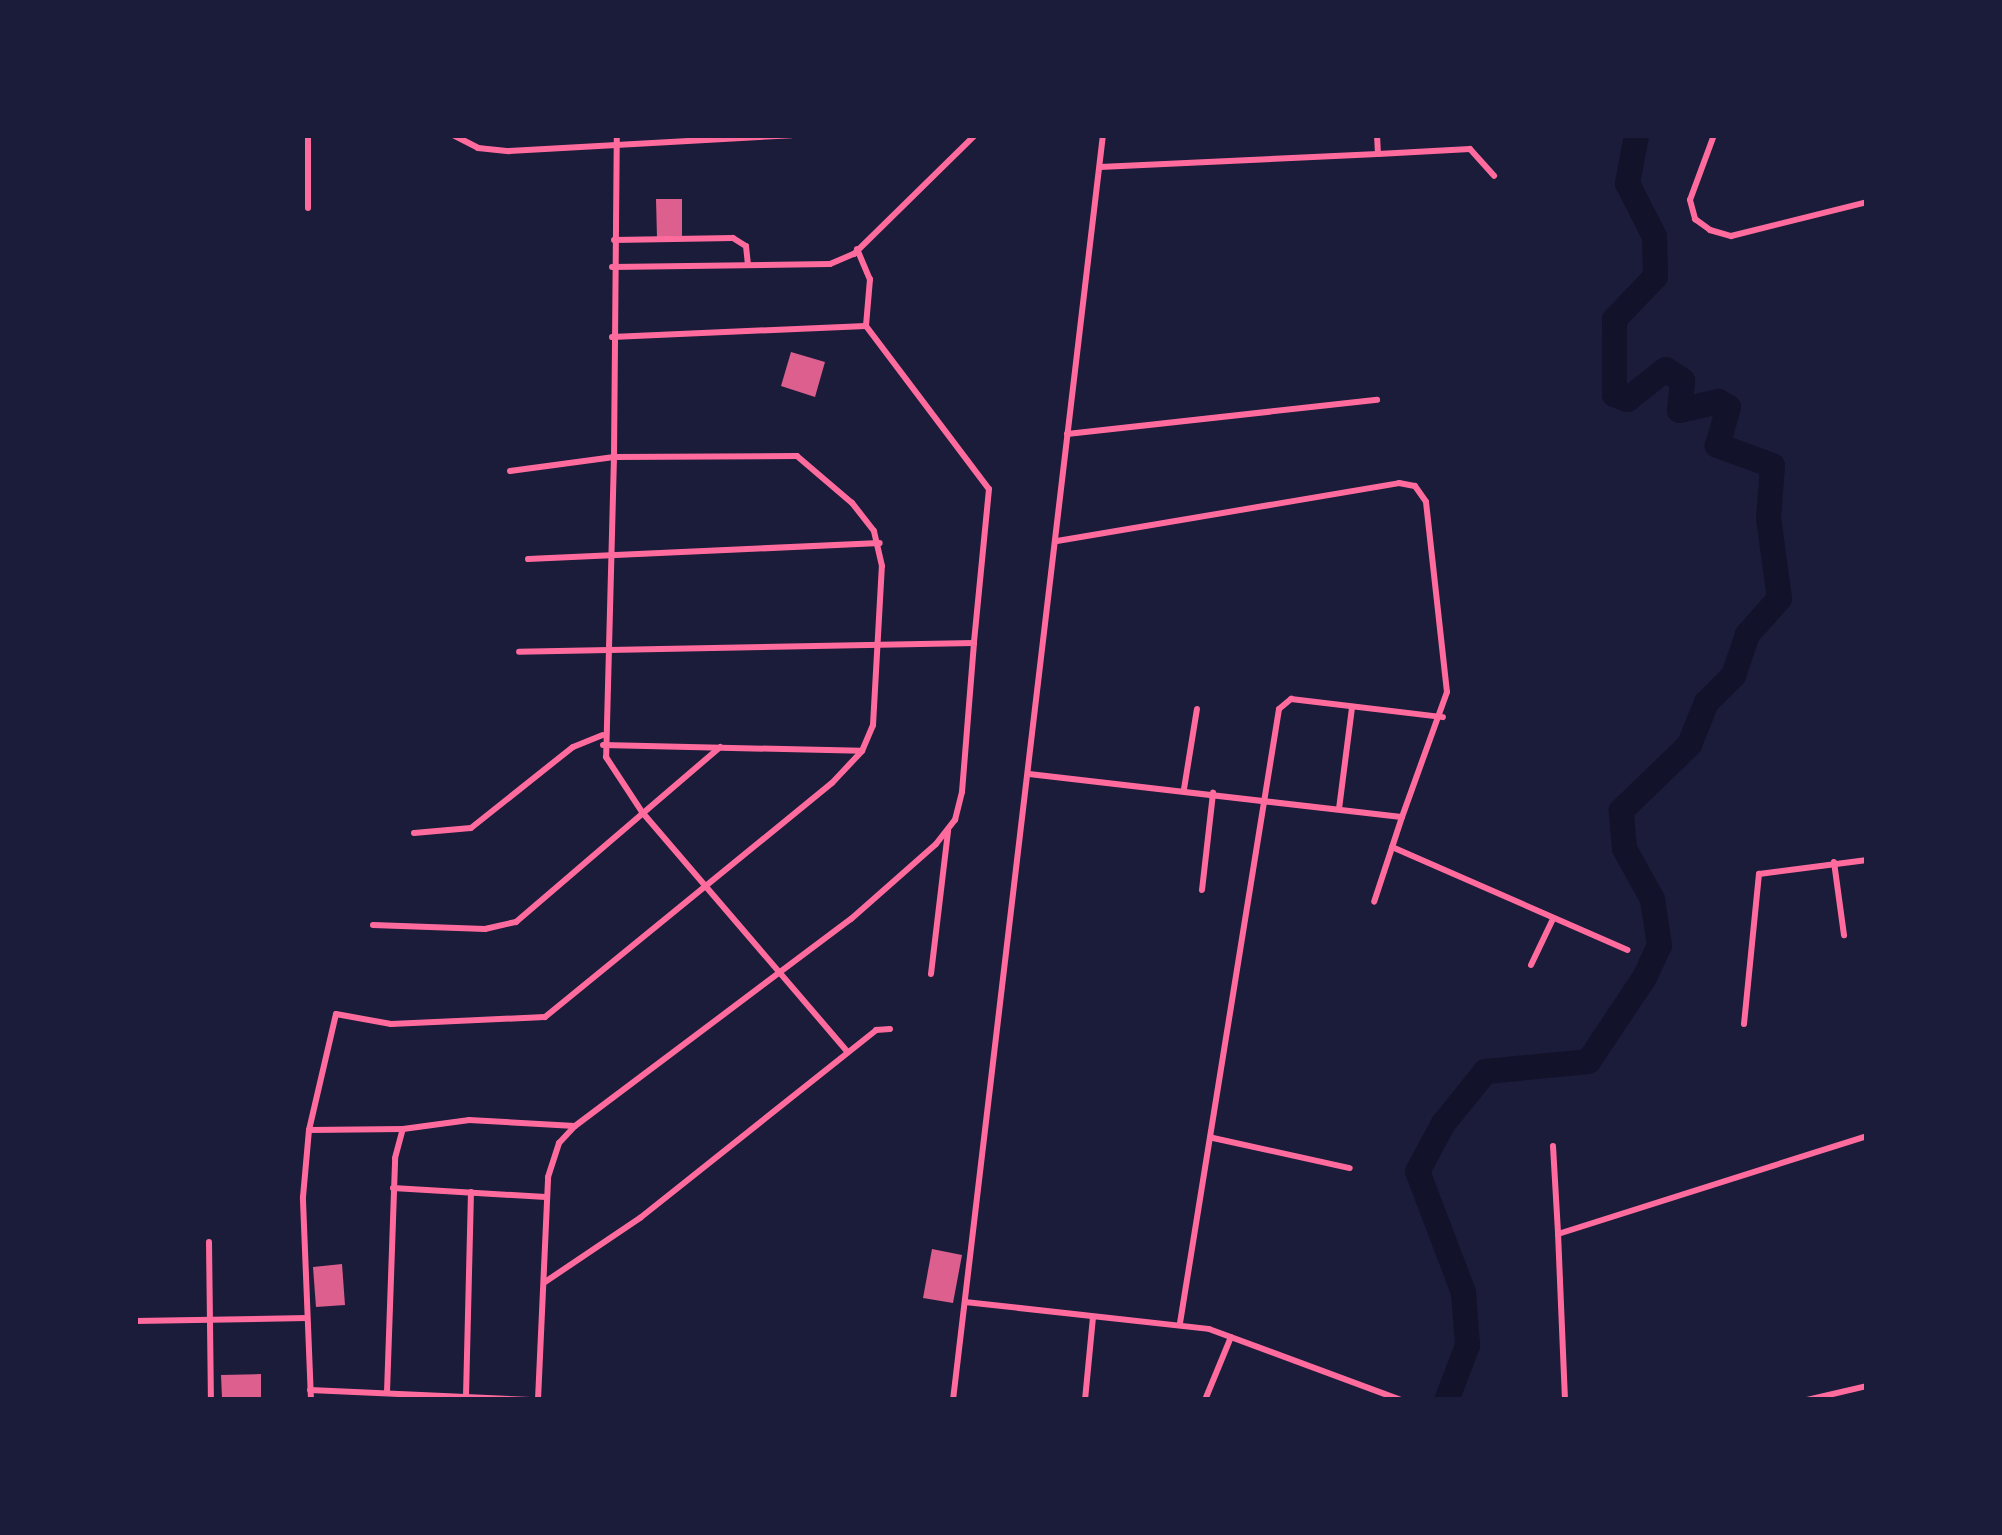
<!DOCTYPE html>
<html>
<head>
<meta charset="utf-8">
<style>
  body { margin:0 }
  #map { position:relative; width:2002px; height:1535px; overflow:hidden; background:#1b1b3a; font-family:Bitter,serif }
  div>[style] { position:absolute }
  .river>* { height:25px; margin:-12.5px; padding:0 12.5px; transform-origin:12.5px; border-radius:12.5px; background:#12122b }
  .building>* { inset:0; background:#dd5f8e }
  .minor>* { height:6px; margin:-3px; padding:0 3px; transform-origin:3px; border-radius:3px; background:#ff6b9d }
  span { translate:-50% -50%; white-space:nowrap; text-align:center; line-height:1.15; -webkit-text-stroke:10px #1b1b3a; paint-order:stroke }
  .frame { position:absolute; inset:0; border:138px solid #1b1b3a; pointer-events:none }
</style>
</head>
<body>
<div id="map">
  <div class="river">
    <div style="left:1446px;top:1400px;width:59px;rotate:-69.1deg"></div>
    <div style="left:1467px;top:1345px;width:53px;rotate:-94.3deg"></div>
    <div style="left:1463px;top:1292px;width:129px;rotate:-110.8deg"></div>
    <div style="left:1417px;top:1171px;width:55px;rotate:-61.6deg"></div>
    <div style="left:1443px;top:1123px;width:67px;rotate:-51.1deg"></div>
    <div style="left:1485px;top:1071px;width:103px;rotate:-5.5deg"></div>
    <div style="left:1588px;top:1061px;width:101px;rotate:-56.3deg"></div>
    <div style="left:1644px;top:977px;width:35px;rotate:-65deg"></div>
    <div style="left:1659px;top:945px;width:47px;rotate:-98.7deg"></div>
    <div style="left:1652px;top:899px;width:58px;rotate:-118.8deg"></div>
    <div style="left:1624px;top:848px;width:38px;rotate:-95deg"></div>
    <div style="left:1621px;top:810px;width:95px;rotate:-44.1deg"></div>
    <div style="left:1689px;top:744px;width:45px;rotate:-68deg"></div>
    <div style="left:1706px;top:702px;width:38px;rotate:-45deg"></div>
    <div style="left:1733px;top:675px;width:43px;rotate:-71.1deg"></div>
    <div style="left:1747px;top:634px;width:48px;rotate:-48.4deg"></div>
    <div style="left:1779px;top:598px;width:81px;rotate:-97.8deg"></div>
    <div style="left:1768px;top:518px;width:53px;rotate:-85.7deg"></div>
    <div style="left:1772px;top:465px;width:59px;rotate:-160deg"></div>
    <div style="left:1717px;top:445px;width:40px;rotate:-74deg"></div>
    <div style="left:1728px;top:407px;width:12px;rotate:-149deg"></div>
    <div style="left:1718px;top:401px;width:40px;rotate:167deg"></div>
    <div style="left:1679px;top:410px;width:30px;rotate:-84deg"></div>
    <div style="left:1682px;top:380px;width:20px;rotate:-147deg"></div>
    <div style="left:1665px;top:369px;width:48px;rotate:141.7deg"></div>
    <div style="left:1627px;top:399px;width:14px;rotate:-159deg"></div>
    <div style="left:1614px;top:394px;width:75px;rotate:-90deg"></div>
    <div style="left:1614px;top:319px;width:59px;rotate:-46.4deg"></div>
    <div style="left:1655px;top:276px;width:40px;rotate:-91.4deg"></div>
    <div style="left:1654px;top:236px;width:59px;rotate:-117deg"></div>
    <div style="left:1627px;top:183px;width:49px;rotate:-79.4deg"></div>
  </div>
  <div class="building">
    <div style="clip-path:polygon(656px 199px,682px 199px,682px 238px,657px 238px)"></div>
    <div style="clip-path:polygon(791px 352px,825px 362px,815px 397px,781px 386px)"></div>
    <div style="clip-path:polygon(932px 1249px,962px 1255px,953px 1303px,923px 1298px)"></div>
    <div style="clip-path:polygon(342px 1264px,345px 1305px,316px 1307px,313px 1267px)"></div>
    <div style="clip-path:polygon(261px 1374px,261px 1397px,222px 1398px,221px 1375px)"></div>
  </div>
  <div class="minor">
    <div style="left:308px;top:135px;width:73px;rotate:90deg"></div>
    <div style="left:453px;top:135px;width:28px;rotate:27deg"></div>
    <div style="left:478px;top:148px;width:31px;rotate:6deg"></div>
    <div style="left:509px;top:151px;width:283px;rotate:-3.2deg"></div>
    <div style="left:1377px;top:135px;width:19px;rotate:87deg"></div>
    <div style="left:1378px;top:154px;width:92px;rotate:-3.1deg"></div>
    <div style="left:1470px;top:149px;width:36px;rotate:48deg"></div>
    <div style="left:1714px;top:135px;width:69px;rotate:110.3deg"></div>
    <div style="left:1690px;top:200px;width:20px;rotate:75deg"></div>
    <div style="left:1695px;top:219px;width:19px;rotate:36deg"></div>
    <div style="left:1710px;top:230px;width:22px;rotate:16deg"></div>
    <div style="left:1731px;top:236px;width:140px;rotate:-14deg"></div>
    <div style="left:1100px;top:167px;width:278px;rotate:-2.7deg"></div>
    <div style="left:614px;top:240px;width:119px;rotate:-1deg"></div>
    <div style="left:733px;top:238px;width:15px;rotate:32deg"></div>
    <div style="left:746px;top:246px;width:19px;rotate:84deg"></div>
    <div style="left:857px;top:249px;width:33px;rotate:67deg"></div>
    <div style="left:870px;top:279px;width:47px;rotate:94.9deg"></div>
    <div style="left:612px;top:267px;width:218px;rotate:-0.8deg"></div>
    <div style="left:830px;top:264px;width:26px;rotate:-23deg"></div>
    <div style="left:854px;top:254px;width:170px;rotate:-44.5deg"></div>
    <div style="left:612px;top:337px;width:254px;rotate:-2.5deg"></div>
    <div style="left:866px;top:326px;width:204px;rotate:53deg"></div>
    <div style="left:989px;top:489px;width:155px;rotate:95.6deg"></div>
    <div style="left:1067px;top:434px;width:312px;rotate:-6.3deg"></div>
    <div style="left:510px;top:471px;width:105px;rotate:-7.7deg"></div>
    <div style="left:614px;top:457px;width:300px;rotate:91.5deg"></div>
    <div style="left:606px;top:757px;width:66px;rotate:56.8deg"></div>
    <div style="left:642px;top:812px;width:316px;rotate:49.4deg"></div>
    <div style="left:1057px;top:541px;width:347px;rotate:-9.6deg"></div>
    <div style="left:1399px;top:483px;width:16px;rotate:11deg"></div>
    <div style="left:1415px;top:486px;width:19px;rotate:55deg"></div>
    <div style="left:1426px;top:502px;width:191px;rotate:83.7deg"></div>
    <div style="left:1447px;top:692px;width:133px;rotate:109.8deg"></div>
    <div style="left:528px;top:559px;width:352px;rotate:-2.6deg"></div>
    <div style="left:603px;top:745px;width:258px;rotate:1.3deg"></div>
    <div style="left:1029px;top:774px;width:375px;rotate:6.6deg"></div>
    <div style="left:1402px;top:817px;width:89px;rotate:108.2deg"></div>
    <div style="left:1184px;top:789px;width:81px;rotate:-80.8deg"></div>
    <div style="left:1339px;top:809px;width:103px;rotate:-82.7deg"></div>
    <div style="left:414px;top:833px;width:57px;rotate:-5deg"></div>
    <div style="left:471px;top:828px;width:130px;rotate:-38.5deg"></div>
    <div style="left:573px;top:747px;width:32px;rotate:-22deg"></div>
    <div style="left:1392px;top:847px;width:257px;rotate:23.6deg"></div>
    <div style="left:1834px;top:862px;width:74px;rotate:82.2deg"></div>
    <div style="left:1202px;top:890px;width:98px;rotate:-83.5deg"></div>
    <div style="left:373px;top:925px;width:112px;rotate:2deg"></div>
    <div style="left:485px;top:929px;width:32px;rotate:-13deg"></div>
    <div style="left:516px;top:922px;width:269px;rotate:-40.6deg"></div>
    <div style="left:1531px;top:965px;width:49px;rotate:-64.5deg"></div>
    <div style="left:931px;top:974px;width:144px;rotate:-83.2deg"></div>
    <div style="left:1744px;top:1024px;width:151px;rotate:-84.3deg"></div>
    <div style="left:1759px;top:874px;width:109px;rotate:-7.4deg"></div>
    <div style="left:309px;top:1130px;width:94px;rotate:-0.6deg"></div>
    <div style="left:1213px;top:1138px;width:140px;rotate:12.4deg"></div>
    <div style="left:1553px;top:1146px;width:88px;rotate:86.7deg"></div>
    <div style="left:393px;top:1188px;width:153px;rotate:3.4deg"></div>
    <div style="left:209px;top:1242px;width:158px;rotate:89.3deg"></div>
    <div style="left:545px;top:1282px;width:115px;rotate:-34deg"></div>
    <div style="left:640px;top:1218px;width:302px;rotate:-38.5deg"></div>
    <div style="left:876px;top:1030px;width:14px;rotate:-4deg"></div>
    <div style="left:965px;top:1302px;width:245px;rotate:6.3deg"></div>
    <div style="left:1209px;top:1329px;width:205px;rotate:20.3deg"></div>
    <div style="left:135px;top:1321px;width:172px;rotate:-1deg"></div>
    <div style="left:1180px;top:1323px;width:622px;rotate:-80.84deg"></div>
    <div style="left:1279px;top:709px;width:16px;rotate:-40deg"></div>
    <div style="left:1291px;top:699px;width:153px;rotate:6.8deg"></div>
    <div style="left:310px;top:1390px;width:221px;rotate:2.6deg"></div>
    <div style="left:387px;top:1392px;width:234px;rotate:-88deg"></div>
    <div style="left:395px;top:1158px;width:30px;rotate:-75deg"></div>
    <div style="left:403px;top:1129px;width:67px;rotate:-7.8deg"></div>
    <div style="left:469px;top:1120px;width:106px;rotate:3.2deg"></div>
    <div style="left:575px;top:1126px;width:345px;rotate:-36.9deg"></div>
    <div style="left:851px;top:919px;width:113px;rotate:-41.4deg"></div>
    <div style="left:936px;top:844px;width:31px;rotate:-52deg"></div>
    <div style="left:955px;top:820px;width:29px;rotate:-76deg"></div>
    <div style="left:962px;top:792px;width:149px;rotate:-85.4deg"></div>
    <div style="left:974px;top:643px;width:455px;rotate:178.9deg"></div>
    <div style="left:466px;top:1396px;width:204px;rotate:-88.6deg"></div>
    <div style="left:311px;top:1400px;width:203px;rotate:-92.3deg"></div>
    <div style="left:303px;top:1197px;width:67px;rotate:-84.9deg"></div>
    <div style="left:309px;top:1130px;width:119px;rotate:-76.9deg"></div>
    <div style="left:336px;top:1014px;width:56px;rotate:10.3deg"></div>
    <div style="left:391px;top:1024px;width:154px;rotate:-2.6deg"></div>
    <div style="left:545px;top:1017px;width:370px;rotate:-39.2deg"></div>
    <div style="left:832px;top:783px;width:44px;rotate:-46.8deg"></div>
    <div style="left:862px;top:751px;width:28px;rotate:-67deg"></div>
    <div style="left:873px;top:725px;width:159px;rotate:-86.8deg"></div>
    <div style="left:882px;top:566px;width:36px;rotate:-103deg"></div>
    <div style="left:874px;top:531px;width:36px;rotate:-128deg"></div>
    <div style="left:852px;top:503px;width:72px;rotate:-139.5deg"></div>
    <div style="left:797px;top:456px;width:183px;rotate:179.7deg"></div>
    <div style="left:614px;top:457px;width:322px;rotate:-89.5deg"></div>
    <div style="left:538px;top:1400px;width:223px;rotate:-87.4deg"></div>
    <div style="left:548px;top:1177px;width:36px;rotate:-72deg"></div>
    <div style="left:559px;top:1143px;width:23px;rotate:-47deg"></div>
    <div style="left:953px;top:1400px;width:1274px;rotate:-83.24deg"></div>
    <div style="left:1085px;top:1400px;width:83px;rotate:-84.5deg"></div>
    <div style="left:1205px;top:1400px;width:68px;rotate:-67.6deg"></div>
    <div style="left:1565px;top:1400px;width:166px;rotate:-92.4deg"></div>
    <div style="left:1558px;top:1234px;width:324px;rotate:-17.6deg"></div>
    <div style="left:1807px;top:1400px;width:62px;rotate:-13.1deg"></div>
  </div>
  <div class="frame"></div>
</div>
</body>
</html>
